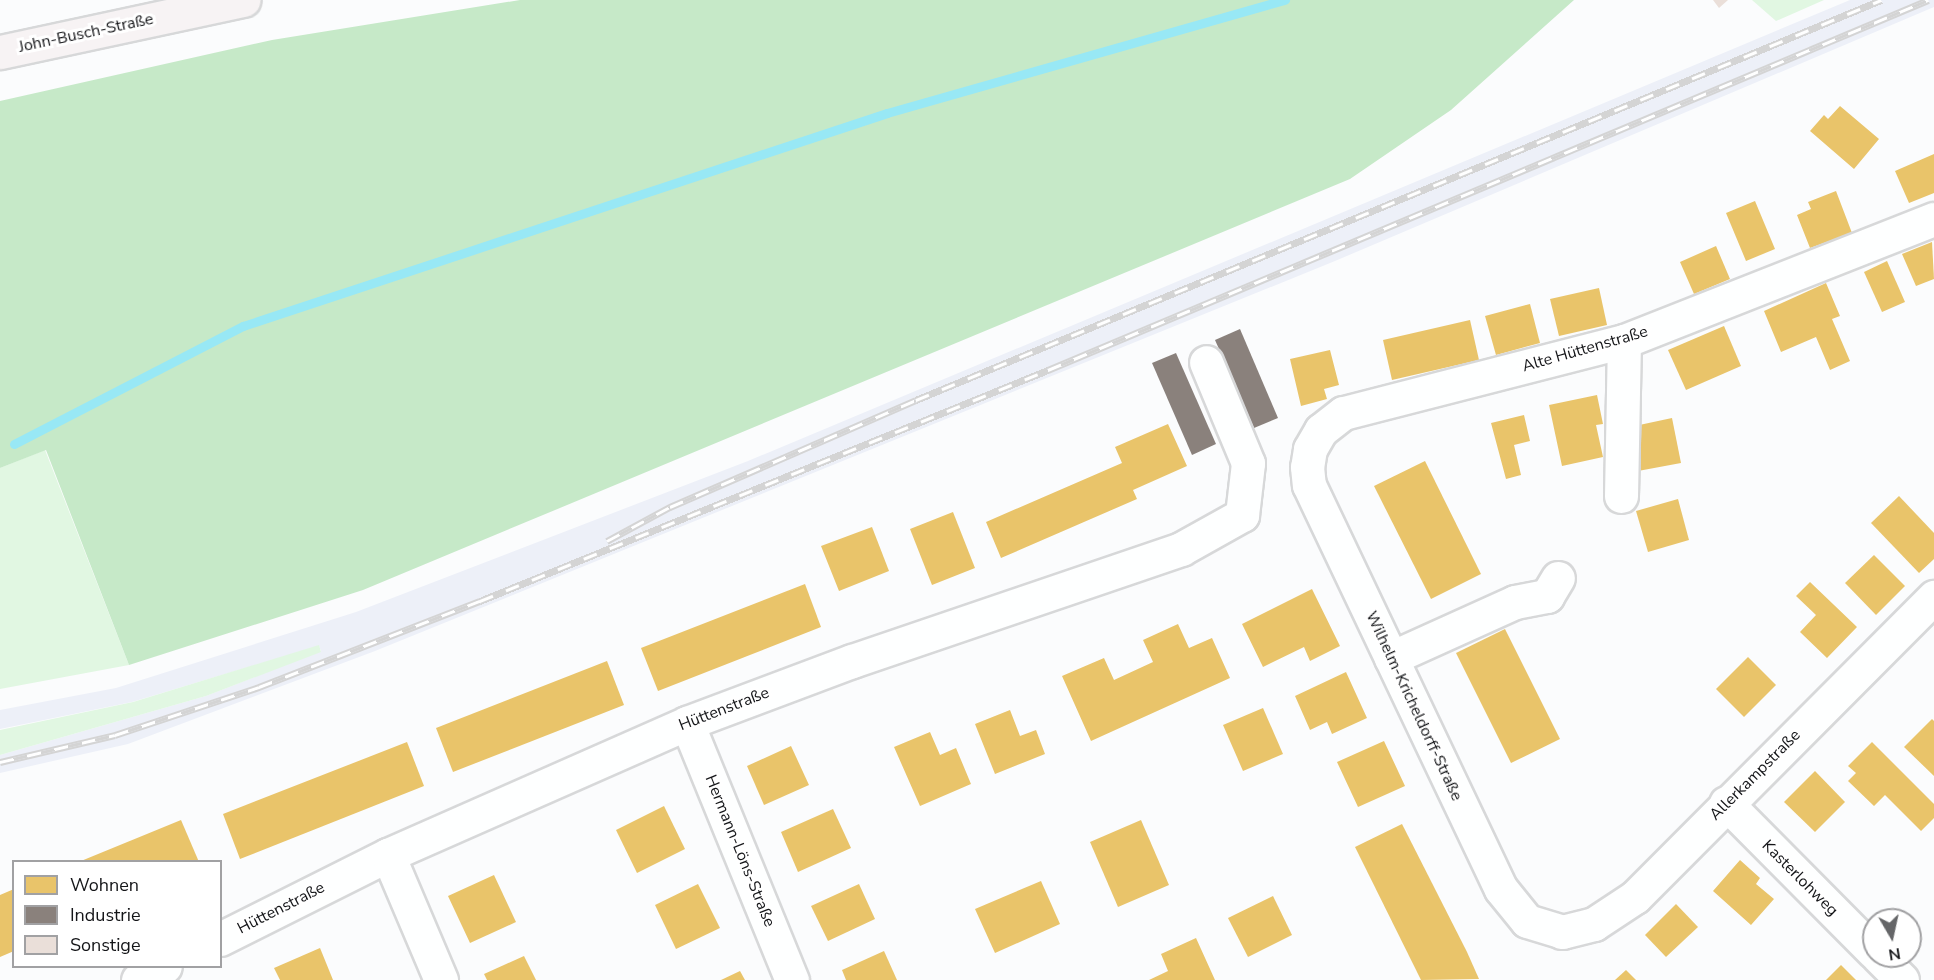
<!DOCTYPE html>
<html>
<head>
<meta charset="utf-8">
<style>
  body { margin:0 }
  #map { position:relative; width:1934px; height:980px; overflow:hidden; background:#fbfcfd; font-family:"Nunito Sans",sans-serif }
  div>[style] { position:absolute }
  .built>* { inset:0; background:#edf0f8 }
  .green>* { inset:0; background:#e1f7e2 }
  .forest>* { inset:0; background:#c6e9c8 }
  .homes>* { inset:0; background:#e9c46a }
  .industry>* { inset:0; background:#8a817c }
  .stream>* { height:9px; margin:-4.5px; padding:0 4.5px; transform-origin:4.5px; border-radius:4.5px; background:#98e8f5 }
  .building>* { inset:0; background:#eadfd9 }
  .roads { filter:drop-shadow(2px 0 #d7d8d9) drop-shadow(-2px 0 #d7d8d9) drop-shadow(0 2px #d7d8d9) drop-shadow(0 -2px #d7d8d9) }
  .minor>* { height:33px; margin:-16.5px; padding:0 16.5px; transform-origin:16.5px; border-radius:16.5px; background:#feffff }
  .major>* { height:33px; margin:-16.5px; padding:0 16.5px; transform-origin:16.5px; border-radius:16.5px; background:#f7f3f4 }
  .rail>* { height:7px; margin-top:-3.5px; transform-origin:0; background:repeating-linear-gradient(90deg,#fff 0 14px,#d4d4d4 0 28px); box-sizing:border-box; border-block:2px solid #d4d4d4 }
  span { translate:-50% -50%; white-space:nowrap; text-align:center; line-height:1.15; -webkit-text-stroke:6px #fff; paint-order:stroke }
  .street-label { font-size:16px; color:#141518 }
  .legend { position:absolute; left:12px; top:860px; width:210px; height:108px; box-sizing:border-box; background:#fff; border:2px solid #a1a1a3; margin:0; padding:8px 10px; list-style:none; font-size:18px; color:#141518 }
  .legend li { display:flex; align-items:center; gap:12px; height:30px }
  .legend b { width:30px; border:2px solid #a1a1a3 }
  .north { position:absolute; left:1862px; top:908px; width:60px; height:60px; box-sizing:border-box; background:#fff; border:2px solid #a1a1a3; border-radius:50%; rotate:171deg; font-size:16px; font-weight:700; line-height:24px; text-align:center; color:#141518 }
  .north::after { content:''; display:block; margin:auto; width:21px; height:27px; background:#656668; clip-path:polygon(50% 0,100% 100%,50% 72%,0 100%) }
</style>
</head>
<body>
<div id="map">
  <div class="built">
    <div style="clip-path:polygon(1850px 0,1934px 0,1934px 7px,1335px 261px,375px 651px,128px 744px,0 773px,0 755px,206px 696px,321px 651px,319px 646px,132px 702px,0 729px,0 710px,116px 688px,356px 612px,748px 461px)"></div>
  </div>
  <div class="green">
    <div style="clip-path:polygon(1752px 0,1824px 0,1776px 21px)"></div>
    <div style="clip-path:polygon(45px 450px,129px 665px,0 689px,0 468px)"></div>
    <div style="clip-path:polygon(319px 645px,321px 652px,206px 696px,0 755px,0 730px,133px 702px)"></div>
  </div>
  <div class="forest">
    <div style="clip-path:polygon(520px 0,1574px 0,1451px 110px,1350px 179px,363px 590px,129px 665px,46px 450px,0 468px,0 101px,272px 40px)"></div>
  </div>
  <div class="homes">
    <div style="clip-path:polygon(1840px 106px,1879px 139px,1854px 169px,1810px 131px,1824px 115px,1828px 119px)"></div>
    <div style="clip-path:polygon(1934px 154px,1934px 193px,1909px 203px,1895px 171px)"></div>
    <div style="clip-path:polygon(1836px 191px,1852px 233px,1810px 248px,1797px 215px,1811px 209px,1808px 202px)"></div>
    <div style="clip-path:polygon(1755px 201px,1775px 249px,1746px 261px,1726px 213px)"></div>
    <div style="clip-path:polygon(1932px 242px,1934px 279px,1916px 286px,1902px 254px)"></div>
    <div style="clip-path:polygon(1716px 246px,1730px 279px,1694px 294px,1680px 262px)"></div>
    <div style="clip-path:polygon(1887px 261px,1905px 302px,1882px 312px,1864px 272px)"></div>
    <div style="clip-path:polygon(1826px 283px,1840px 316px,1832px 319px,1850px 361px,1830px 370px,1816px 337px,1781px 352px,1764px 311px)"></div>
    <div style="clip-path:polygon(1599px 288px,1607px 325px,1559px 336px,1550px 299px)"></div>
    <div style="clip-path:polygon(1530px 304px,1540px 343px,1496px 355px,1485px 316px)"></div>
    <div style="clip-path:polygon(1470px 320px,1479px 360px,1392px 380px,1383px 340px)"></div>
    <div style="clip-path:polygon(1724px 326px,1741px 366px,1686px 390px,1668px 350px)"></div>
    <div style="clip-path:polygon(1330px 350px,1339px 385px,1324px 389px,1327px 399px,1301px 406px,1290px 359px)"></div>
    <div style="clip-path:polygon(1597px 395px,1603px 424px,1596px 425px,1603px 457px,1562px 466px,1549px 405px)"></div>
    <div style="clip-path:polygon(1524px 415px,1530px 441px,1514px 445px,1521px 475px,1506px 479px,1491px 423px)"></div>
    <div style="clip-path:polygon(1672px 418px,1681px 463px,1638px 471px,1630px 427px)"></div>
    <div style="clip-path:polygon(1168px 424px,1187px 466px,1133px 490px,1137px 499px,1001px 558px,986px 522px,1122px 463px,1115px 447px)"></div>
    <div style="clip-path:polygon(1425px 461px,1481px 574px,1431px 599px,1374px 486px)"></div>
    <div style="clip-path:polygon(1899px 496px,1934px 533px,1934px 559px,1919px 573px,1871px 523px)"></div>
    <div style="clip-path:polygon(1678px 499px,1689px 540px,1648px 552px,1636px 511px)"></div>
    <div style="clip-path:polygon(953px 512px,975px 568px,932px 585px,910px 529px)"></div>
    <div style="clip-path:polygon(872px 527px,889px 571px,839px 591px,821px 546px)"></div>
    <div style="clip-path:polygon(1874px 555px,1905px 586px,1876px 615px,1845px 583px)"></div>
    <div style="clip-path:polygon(1810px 582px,1857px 627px,1827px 658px,1800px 632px,1816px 615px,1796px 596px)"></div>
    <div style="clip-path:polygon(805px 584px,821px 627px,658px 691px,641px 648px)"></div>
    <div style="clip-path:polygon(1312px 589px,1340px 646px,1310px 661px,1304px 647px,1263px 667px,1242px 624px)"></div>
    <div style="clip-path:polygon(1178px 624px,1189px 648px,1212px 638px,1230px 678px,1091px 741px,1062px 676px,1104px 658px,1114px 680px,1153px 662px,1143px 640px)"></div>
    <div style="clip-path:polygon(1505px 629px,1560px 739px,1511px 763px,1456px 653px)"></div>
    <div style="clip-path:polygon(1748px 657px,1776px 685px,1744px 717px,1716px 689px)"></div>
    <div style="clip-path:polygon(607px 661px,624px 705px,453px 772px,436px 728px)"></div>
    <div style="clip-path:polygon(1346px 672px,1367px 718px,1332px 734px,1327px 722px,1310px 730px,1295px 696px)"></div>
    <div style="clip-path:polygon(1263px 708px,1283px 754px,1243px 771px,1223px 725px)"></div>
    <div style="clip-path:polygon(1010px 710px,1020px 736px,1036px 730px,1045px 754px,995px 774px,975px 724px)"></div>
    <div style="clip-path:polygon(1932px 719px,1934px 721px,1934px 776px,1904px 747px)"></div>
    <div style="clip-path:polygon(930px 732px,940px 755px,956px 748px,971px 784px,920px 806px,894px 747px)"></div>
    <div style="clip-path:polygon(1384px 741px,1405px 786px,1358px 807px,1337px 762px)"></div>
    <div style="clip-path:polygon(407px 742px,424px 786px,240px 859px,223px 814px)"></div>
    <div style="clip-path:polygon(1872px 742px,1934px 804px,1934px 818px,1921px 831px,1885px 795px,1874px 806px,1848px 781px,1856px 773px,1848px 766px)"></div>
    <div style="clip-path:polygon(791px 746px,809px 785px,764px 805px,747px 766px)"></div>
    <div style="clip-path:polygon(1815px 771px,1845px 802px,1815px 832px,1784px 802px)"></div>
    <div style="clip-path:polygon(664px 806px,685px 849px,637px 873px,616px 830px)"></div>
    <div style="clip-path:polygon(833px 809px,851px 848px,798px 872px,781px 832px)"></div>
    <div style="clip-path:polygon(181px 820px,199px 862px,81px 862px,81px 861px)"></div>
    <div style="clip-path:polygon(1141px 820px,1169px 885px,1118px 907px,1090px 842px)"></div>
    <div style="clip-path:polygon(1402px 824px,1467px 952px,1479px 979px,1421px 980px,1355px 847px)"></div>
    <div style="clip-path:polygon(1740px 860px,1760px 878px,1756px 884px,1774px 899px,1751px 925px,1713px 891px)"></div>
    <div style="clip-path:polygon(494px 875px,516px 922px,470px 943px,448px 896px)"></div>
    <div style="clip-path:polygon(1041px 881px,1060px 924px,995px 953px,975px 909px)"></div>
    <div style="clip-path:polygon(698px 884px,720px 928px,676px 949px,655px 905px)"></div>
    <div style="clip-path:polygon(859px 884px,875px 919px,828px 941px,811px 906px)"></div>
    <div style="clip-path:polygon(14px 889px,14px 951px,0 957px,0 895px)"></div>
    <div style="clip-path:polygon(1273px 896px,1292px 935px,1248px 957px,1228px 918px)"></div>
    <div style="clip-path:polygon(1676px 904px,1698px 927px,1666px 957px,1645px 935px)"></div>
    <div style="clip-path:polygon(1196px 938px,1215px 980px,1149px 980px,1168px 971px,1161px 954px)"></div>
    <div style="clip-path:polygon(320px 948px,333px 980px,280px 980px,274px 968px)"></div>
    <div style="clip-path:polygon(884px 951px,897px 980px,846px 980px,842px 970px)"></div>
    <div style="clip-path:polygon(524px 956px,536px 980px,487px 980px,484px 974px)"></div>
    <div style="clip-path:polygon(1841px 965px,1856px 980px,1826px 980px)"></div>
    <div style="clip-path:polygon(1626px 970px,1636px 980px,1615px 980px)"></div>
    <div style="clip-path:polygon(740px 971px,745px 980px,721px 980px)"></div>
  </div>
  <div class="industry">
    <div style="clip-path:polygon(1240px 329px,1278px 418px,1254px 428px,1215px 340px)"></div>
    <div style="clip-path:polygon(1176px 353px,1216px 444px,1192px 455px,1152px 363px)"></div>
  </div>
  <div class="stream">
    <div style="left:14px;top:444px;width:258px;rotate:-27.3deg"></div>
    <div style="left:243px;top:326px;width:678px;rotate:-18.3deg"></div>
    <div style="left:887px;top:113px;width:414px;rotate:-15.9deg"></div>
  </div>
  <div class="building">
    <div style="clip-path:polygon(1713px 0,1728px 0,1719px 8px)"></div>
  </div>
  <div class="roads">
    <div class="minor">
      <div style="left:1934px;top:219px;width:333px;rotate:158.5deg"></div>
      <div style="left:1624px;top:341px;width:290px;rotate:165.6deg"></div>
      <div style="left:1343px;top:413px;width:28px;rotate:142deg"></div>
      <div style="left:1321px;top:430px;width:22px;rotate:120deg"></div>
      <div style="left:1310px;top:449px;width:18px;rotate:99deg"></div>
      <div style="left:1307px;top:467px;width:18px;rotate:84deg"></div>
      <div style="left:1309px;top:485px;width:447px;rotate:64.6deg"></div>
      <div style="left:1501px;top:889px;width:41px;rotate:50.9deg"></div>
      <div style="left:1527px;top:921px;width:37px;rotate:17deg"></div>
      <div style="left:1562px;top:932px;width:33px;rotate:-14deg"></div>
      <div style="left:1594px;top:924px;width:49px;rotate:-33.4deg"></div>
      <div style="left:1635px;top:897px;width:424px;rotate:-45.1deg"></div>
      <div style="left:1621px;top:496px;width:155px;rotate:-88.9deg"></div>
      <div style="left:1391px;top:658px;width:136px;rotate:-24.3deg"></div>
      <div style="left:1515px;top:602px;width:33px;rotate:-11deg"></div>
      <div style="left:1547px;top:596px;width:21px;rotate:-59deg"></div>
      <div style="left:687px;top:723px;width:278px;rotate:67.8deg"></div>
      <div style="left:1726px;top:803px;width:210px;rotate:45.2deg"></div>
      <div style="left:388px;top:855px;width:136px;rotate:67deg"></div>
      <div style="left:220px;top:939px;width:188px;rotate:-26.6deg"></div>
      <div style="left:388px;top:855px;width:327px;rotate:-23.8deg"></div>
      <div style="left:687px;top:723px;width:176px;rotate:-20.6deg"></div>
      <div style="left:852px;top:661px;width:348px;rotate:-18.8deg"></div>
      <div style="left:1181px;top:549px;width:70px;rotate:-29.1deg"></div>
      <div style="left:1242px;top:515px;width:52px;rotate:-83.4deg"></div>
      <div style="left:1248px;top:463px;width:109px;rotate:-112.6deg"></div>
      <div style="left:1878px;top:956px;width:34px;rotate:45deg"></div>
      <div style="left:138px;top:980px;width:30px;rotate:-27deg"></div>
    </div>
    <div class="major">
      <div style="left:0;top:52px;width:249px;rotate:-12.1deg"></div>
    </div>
  </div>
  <div class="rail">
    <div style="left:607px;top:541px;width:72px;rotate:-28.4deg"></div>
    <div style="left:670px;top:507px;width:268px;rotate:-23.5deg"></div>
    <div style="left:916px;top:400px;width:1045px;rotate:-22.51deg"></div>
    <div style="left:0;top:762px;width:118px;rotate:-13.2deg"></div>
    <div style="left:115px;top:735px;width:152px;rotate:-18.4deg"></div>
    <div style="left:259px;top:687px;width:237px;rotate:-21.3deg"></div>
    <div style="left:480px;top:601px;width:613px;rotate:-22.13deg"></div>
    <div style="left:1048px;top:370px;width:955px;rotate:-22.8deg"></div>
  </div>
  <div class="street-label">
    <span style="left:86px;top:33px;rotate:-12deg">John-Busch-Straße</span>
    <span style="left:1585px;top:349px;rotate:-16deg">Alte Hüttenstraße</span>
    <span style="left:1414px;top:706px;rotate:65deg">Wilhelm-Kricheldorff-Straße</span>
    <span style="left:724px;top:709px;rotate:-21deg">Hüttenstraße</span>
    <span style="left:1755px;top:775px;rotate:-45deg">Allerkampstraße</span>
    <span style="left:740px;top:851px;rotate:68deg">Hermann-Löns-Straße</span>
    <span style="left:1800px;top:878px;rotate:45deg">Kasterlohweg</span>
    <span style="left:281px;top:908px;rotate:-27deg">Hüttenstraße</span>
  </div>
  <ul class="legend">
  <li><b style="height:16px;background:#e9c46a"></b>Wohnen</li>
  <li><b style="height:16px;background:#8a817c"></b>Industrie</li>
  <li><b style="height:16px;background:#eadfd9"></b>Sonstige</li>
  </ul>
  <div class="north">N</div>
</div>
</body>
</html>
